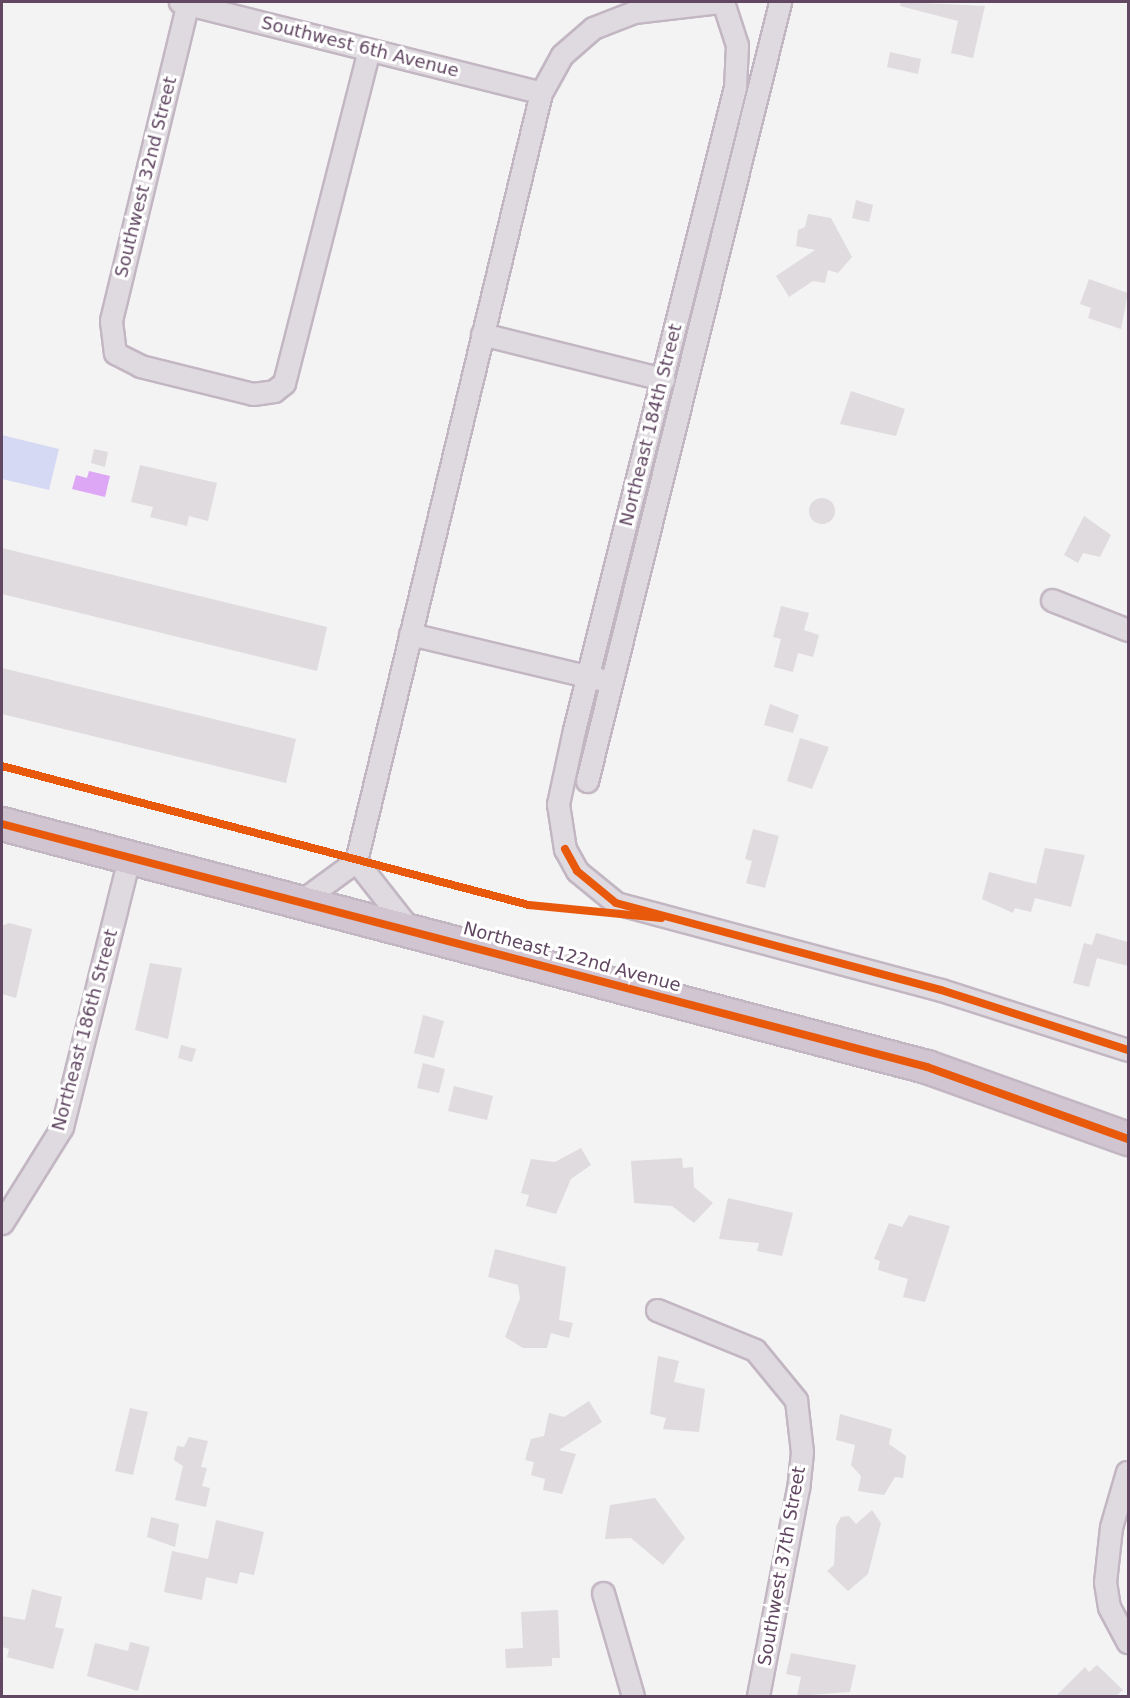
<!DOCTYPE html>
<html>
<head>
<meta charset="utf-8">
<style>
  body { margin:0 }
  #map { position:relative; width:1130px; height:1698px; overflow:hidden; background:#f3f3f3; font-family:"DejaVu Sans",sans-serif }
  div>[style] { position:absolute }
  .green>* { inset:0; background:#d5d9f4 }
  .water>* { inset:0; background:#dea7f5 }
  .building>* { inset:0; background:#dfdbde }
  .round { border-radius:50% }
  .roads { filter:drop-shadow(2px 0 #c3b6c3) drop-shadow(-2px 0 #c3b6c3) drop-shadow(0 2px #c3b6c3) drop-shadow(0 -2px #c3b6c3) }
  .minor>* { height:21px; margin:-10.5px; padding:0 10.5px; transform-origin:10.5px; border-radius:10.5px; background:#dfdadf }
  .highway>* { height:32px; margin:-16px; padding:0 16px; transform-origin:16px; border-radius:16px; background:#d0c5d1 }
  .cycleway>* { height:8px; margin:-4px; padding:0 4px; transform-origin:4px; border-radius:4px; background:#e8590c }
  span { translate:-50% -50%; white-space:nowrap; text-align:center; line-height:1.15; -webkit-text-stroke:6px #fff; paint-order:stroke }
  .street-label { font-size:18px; color:#614762 }
  .frame { position:absolute; inset:0; border:3px solid #614762; pointer-events:none }
</style>
</head>
<body>
<div id="map">
  <div class="green">
    <div style="clip-path:polygon(2px 435px,59px 449px,49px 490px,2px 479px)"></div>
  </div>
  <div class="water">
    <div style="clip-path:polygon(89px 471px,110px 476px,105px 497px,72px 489px,76px 475px,87px 478px)"></div>
  </div>
  <div class="building">
    <div style="clip-path:polygon(901px 2px,985px 6px,973px 58px,951px 53px,958px 21px,900px 6px)"></div>
    <div style="clip-path:polygon(890px 52px,921px 59px,918px 74px,887px 67px)"></div>
    <div style="clip-path:polygon(856px 200px,873px 205px,869px 222px,852px 218px)"></div>
    <div style="clip-path:polygon(808px 214px,831px 218px,852px 257px,838px 273px,828px 270px,825px 283px,813px 281px,789px 297px,776px 276px,815px 250px,796px 246px,798px 230px,805px 227px)"></div>
    <div style="clip-path:polygon(1089px 279px,1128px 293px,1121px 329px,1088px 318px,1091px 308px,1080px 304px)"></div>
    <div style="clip-path:polygon(851px 391px,905px 409px,896px 436px,840px 424px)"></div>
    <div style="clip-path:polygon(94px 449px,108px 452px,105px 467px,91px 463px)"></div>
    <div style="clip-path:polygon(140px 465px,217px 483px,208px 521px,189px 516px,187px 526px,150px 517px,153px 507px,131px 502px)"></div>
    <div class="round" style="left:809px;top:498px;width:26px;height:26px"></div>
    <div style="clip-path:polygon(1084px 516px,1111px 535px,1100px 557px,1083px 553px,1078px 563px,1064px 555px)"></div>
    <div style="clip-path:polygon(2px 548px,327px 627px,317px 671px,2px 594px)"></div>
    <div style="clip-path:polygon(781px 606px,809px 613px,804px 630px,819px 635px,813px 657px,798px 653px,793px 672px,774px 667px,781px 639px,773px 637px)"></div>
    <div style="clip-path:polygon(2px 668px,296px 739px,286px 783px,2px 714px)"></div>
    <div style="clip-path:polygon(770px 704px,799px 715px,793px 733px,764px 725px)"></div>
    <div style="clip-path:polygon(800px 738px,829px 747px,812px 789px,787px 781px)"></div>
    <div style="clip-path:polygon(753px 829px,779px 836px,765px 888px,746px 883px,752px 861px,745px 859px)"></div>
    <div style="clip-path:polygon(1045px 848px,1085px 855px,1071px 907px,1035px 898px,1031px 912px,1015px 908px,1013px 913px,982px 899px,989px 872px,1036px 884px)"></div>
    <div style="clip-path:polygon(9px 923px,32px 929px,16px 998px,2px 994px,2px 926px)"></div>
    <div style="clip-path:polygon(1096px 933px,1128px 942px,1128px 966px,1097px 958px,1089px 987px,1073px 983px,1084px 943px,1092px 945px)"></div>
    <div style="clip-path:polygon(150px 963px,182px 968px,168px 1039px,135px 1030px)"></div>
    <div style="clip-path:polygon(423px 1015px,444px 1021px,434px 1058px,414px 1053px)"></div>
    <div style="clip-path:polygon(181px 1045px,196px 1049px,192px 1062px,178px 1058px)"></div>
    <div style="clip-path:polygon(423px 1063px,445px 1069px,439px 1093px,417px 1088px)"></div>
    <div style="clip-path:polygon(454px 1086px,493px 1096px,487px 1120px,448px 1111px)"></div>
    <div style="clip-path:polygon(581px 1148px,591px 1165px,571px 1179px,556px 1214px,526px 1206px,529px 1195px,521px 1193px,531px 1159px,555px 1162px)"></div>
    <div style="clip-path:polygon(682px 1158px,683px 1168px,693px 1167px,694px 1187px,713px 1203px,694px 1223px,672px 1206px,634px 1203px,631px 1161px)"></div>
    <div style="clip-path:polygon(728px 1198px,793px 1213px,782px 1256px,757px 1251px,759px 1243px,719px 1239px)"></div>
    <div style="clip-path:polygon(909px 1215px,950px 1226px,925px 1302px,903px 1297px,908px 1279px,878px 1270px,880px 1261px,874px 1259px,889px 1223px,902px 1227px)"></div>
    <div style="clip-path:polygon(495px 1249px,566px 1267px,559px 1320px,573px 1323px,569px 1338px,551px 1333px,547px 1348px,523px 1348px,505px 1337px,520px 1298px,518px 1285px,488px 1277px)"></div>
    <div style="clip-path:polygon(658px 1356px,679px 1361px,674px 1382px,705px 1389px,699px 1432px,663px 1429px,666px 1418px,650px 1414px)"></div>
    <div style="clip-path:polygon(589px 1401px,602px 1422px,559px 1450px,576px 1454px,562px 1494px,543px 1490px,545px 1479px,531px 1475px,534px 1462px,525px 1460px,531px 1439px,544px 1436px,549px 1413px,564px 1417px)"></div>
    <div style="clip-path:polygon(130px 1408px,148px 1412px,133px 1475px,115px 1471px)"></div>
    <div style="clip-path:polygon(840px 1414px,892px 1429px,889px 1444px,906px 1456px,903px 1478px,895px 1477px,884px 1495px,858px 1491px,861px 1476px,851px 1465px,855px 1445px,836px 1440px)"></div>
    <div style="clip-path:polygon(189px 1437px,208px 1441px,201px 1467px,207px 1468px,202px 1486px,210px 1488px,206px 1507px,175px 1500px,183px 1466px,174px 1460px,177px 1446px,184px 1447px)"></div>
    <div style="clip-path:polygon(655px 1498px,685px 1538px,663px 1565px,631px 1538px,605px 1539px,610px 1505px)"></div>
    <div style="clip-path:polygon(872px 1510px,881px 1523px,868px 1574px,848px 1591px,827px 1571px,834px 1565px,836px 1526px,841px 1517px,849px 1516px,856px 1524px)"></div>
    <div style="clip-path:polygon(151px 1517px,179px 1524px,175px 1547px,147px 1537px)"></div>
    <div style="clip-path:polygon(216px 1520px,264px 1532px,254px 1575px,240px 1572px,237px 1584px,206px 1577px,202px 1600px,164px 1592px,172px 1551px,208px 1559px)"></div>
    <div style="clip-path:polygon(32px 1589px,62px 1597px,55px 1627px,64px 1629px,53px 1669px,7px 1657px,9px 1649px,2px 1647px,2px 1616px,25px 1620px)"></div>
    <div style="clip-path:polygon(558px 1610px,560px 1658px,552px 1658px,552px 1666px,506px 1668px,505px 1649px,523px 1648px,521px 1612px)"></div>
    <div style="clip-path:polygon(130px 1642px,150px 1647px,138px 1691px,87px 1676px,95px 1643px,128px 1651px)"></div>
    <div style="clip-path:polygon(791px 1653px,856px 1665px,850px 1692px,797px 1696px,801px 1677px,786px 1674px)"></div>
    <div style="clip-path:polygon(1097px 1665px,1123px 1690px,1116px 1696px,1056px 1696px,1085px 1667px,1089px 1672px)"></div>
  </div>
  <div class="roads">
    <div class="minor">
      <div style="left:180px;top:2px;width:372px;rotate:14.1deg"></div>
      <div style="left:188px;top:2px;width:328px;rotate:103.6deg"></div>
      <div style="left:111px;top:321px;width:32px;rotate:83deg"></div>
      <div style="left:115px;top:353px;width:28px;rotate:27deg"></div>
      <div style="left:140px;top:366px;width:116px;rotate:13.9deg"></div>
      <div style="left:253px;top:394px;width:21px;rotate:-8deg"></div>
      <div style="left:274px;top:391px;width:13px;rotate:-39deg"></div>
      <div style="left:284px;top:383px;width:344px;rotate:-75.7deg"></div>
      <div style="left:723px;top:2px;width:45px;rotate:72deg"></div>
      <div style="left:737px;top:45px;width:42px;rotate:92.7deg"></div>
      <div style="left:735px;top:87px;width:663px;rotate:104.06deg"></div>
      <div style="left:574px;top:730px;width:76px;rotate:102.2deg"></div>
      <div style="left:558px;top:804px;width:46px;rotate:81.2deg"></div>
      <div style="left:565px;top:849px;width:25px;rotate:61deg"></div>
      <div style="left:577px;top:871px;width:50px;rotate:39.4deg"></div>
      <div style="left:616px;top:903px;width:336px;rotate:15deg"></div>
      <div style="left:941px;top:990px;width:196px;rotate:17.8deg"></div>
      <div style="left:482px;top:334px;width:187px;rotate:14deg"></div>
      <div style="left:1052px;top:600px;width:82px;rotate:21.5deg"></div>
      <div style="left:410px;top:634px;width:194px;rotate:13.4deg"></div>
      <div style="left:587px;top:781px;width:803px;rotate:-76.08deg"></div>
      <div style="left:356px;top:861px;width:89px;rotate:51.8deg"></div>
      <div style="left:300px;top:902px;width:69px;rotate:-36.2deg"></div>
      <div style="left:356px;top:861px;width:790px;rotate:-76.46deg"></div>
      <div style="left:541px;top:93px;width:43px;rotate:-61.1deg"></div>
      <div style="left:562px;top:55px;width:41px;rotate:-41.1deg"></div>
      <div style="left:593px;top:28px;width:44px;rotate:-21.3deg"></div>
      <div style="left:634px;top:12px;width:86px;rotate:-6.7deg"></div>
      <div style="left:2px;top:1223px;width:113px;rotate:-58deg"></div>
      <div style="left:62px;top:1127px;width:277px;rotate:-76deg"></div>
      <div style="left:657px;top:1310px;width:106px;rotate:22.2deg"></div>
      <div style="left:755px;top:1350px;width:65px;rotate:50.6deg"></div>
      <div style="left:796px;top:1400px;width:52px;rotate:83.4deg"></div>
      <div style="left:802px;top:1452px;width:36px;rotate:96deg"></div>
      <div style="left:798px;top:1488px;width:212px;rotate:100.9deg"></div>
      <div style="left:1127px;top:1472px;width:57px;rotate:106.2deg"></div>
      <div style="left:1111px;top:1527px;width:55px;rotate:96.2deg"></div>
      <div style="left:1105px;top:1582px;width:25px;rotate:81deg"></div>
      <div style="left:1109px;top:1607px;width:40px;rotate:62deg"></div>
      <div style="left:603px;top:1593px;width:107px;rotate:73.8deg"></div>
    </div>
    <div class="highway">
      <div style="left:2px;top:824px;width:956px;rotate:14.72deg"></div>
      <div style="left:927px;top:1067px;width:214px;rotate:19.7deg"></div>
    </div>
  </div>
  <div class="cycleway">
    <div style="left:2px;top:766px;width:545px;rotate:14.78deg"></div>
    <div style="left:529px;top:905px;width:133px;rotate:5.6deg"></div>
    <div style="left:2px;top:824px;width:956px;rotate:14.72deg"></div>
    <div style="left:927px;top:1067px;width:214px;rotate:19.7deg"></div>
    <div style="left:565px;top:849px;width:25px;rotate:61deg"></div>
    <div style="left:577px;top:871px;width:50px;rotate:39.4deg"></div>
    <div style="left:616px;top:903px;width:336px;rotate:15deg"></div>
    <div style="left:941px;top:990px;width:196px;rotate:17.8deg"></div>
  </div>
  <div class="street-label">
    <span style="left:360px;top:47px;rotate:14deg">Southwest 6th Avenue</span>
    <span style="left:146px;top:177px;rotate:-76deg">Southwest 32nd Street</span>
    <span style="left:651px;top:425px;rotate:-76deg">Northeast 184th Street</span>
    <span style="left:572px;top:957px;rotate:15deg">Northeast 122nd Avenue</span>
    <span style="left:85px;top:1030px;rotate:-75deg">Northeast 186th Street</span>
    <span style="left:782px;top:1566px;rotate:-80deg">Southwest 37th Street</span>
  </div>
  <div class="frame"></div>
</div>
</body>
</html>
